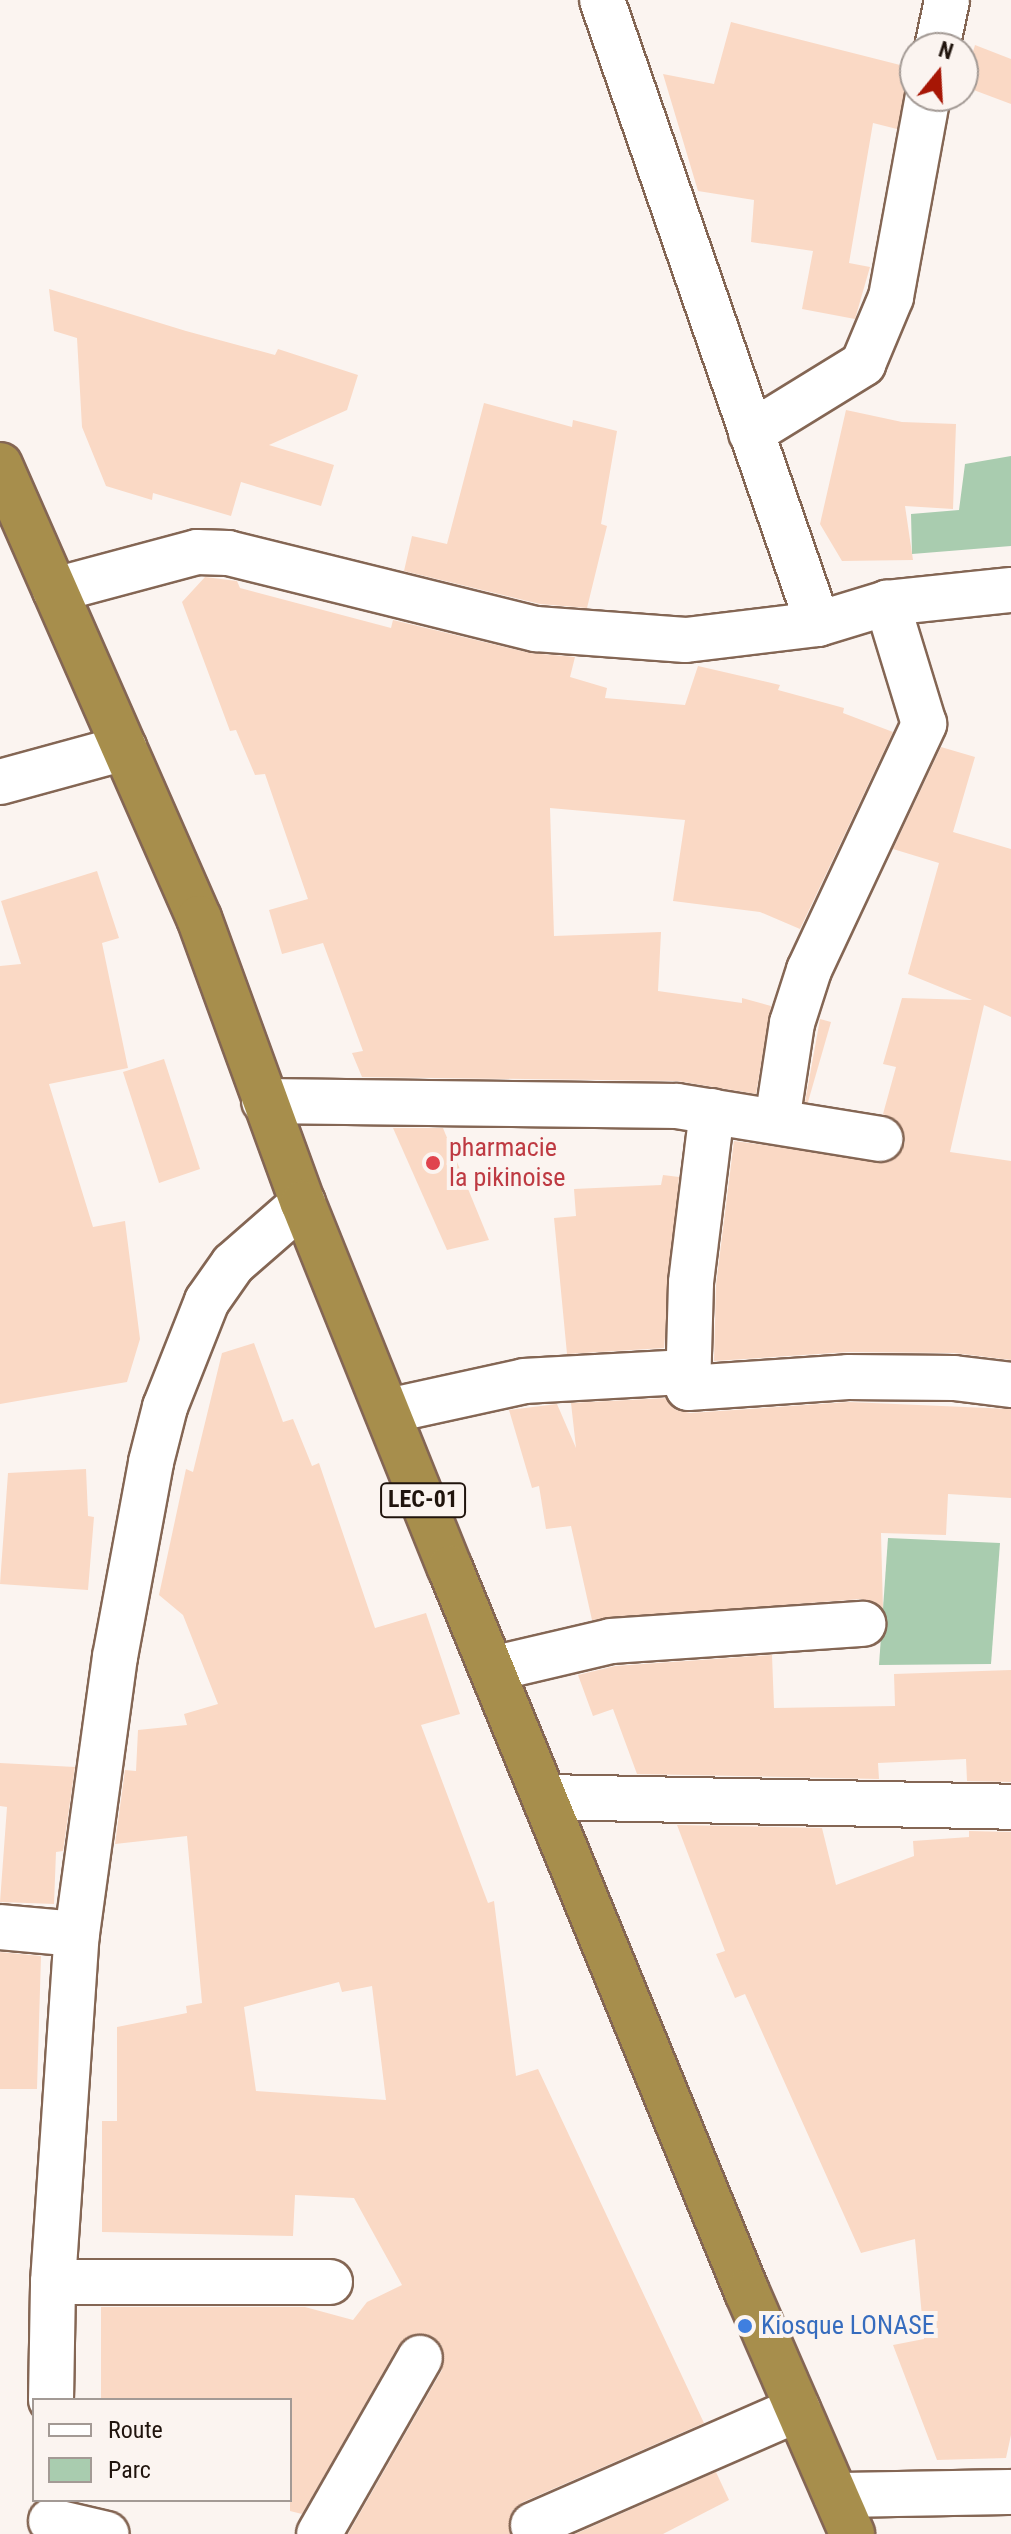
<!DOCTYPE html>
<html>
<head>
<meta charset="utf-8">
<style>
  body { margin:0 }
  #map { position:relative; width:1011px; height:2534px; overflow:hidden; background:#fbf4f0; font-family:"Roboto Condensed",sans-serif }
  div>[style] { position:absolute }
  .green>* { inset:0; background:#a9ccaf }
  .building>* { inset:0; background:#fad9c5 }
  .roads { filter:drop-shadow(2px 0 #846654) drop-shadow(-2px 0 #846654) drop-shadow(0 2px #846654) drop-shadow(0 -2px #846654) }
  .minor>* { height:44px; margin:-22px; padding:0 22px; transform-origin:22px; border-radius:22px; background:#fff }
  .highway>* { height:44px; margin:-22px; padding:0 22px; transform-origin:22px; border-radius:22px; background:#a78e4c }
  .dots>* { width:22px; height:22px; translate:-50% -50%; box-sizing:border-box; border:4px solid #fbf4f0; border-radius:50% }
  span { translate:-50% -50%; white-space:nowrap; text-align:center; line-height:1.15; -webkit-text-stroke:8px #fbf4f0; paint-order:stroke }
  .shield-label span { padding:2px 6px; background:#fbf4f0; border:2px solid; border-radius:6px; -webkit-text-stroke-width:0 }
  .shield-label { font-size:24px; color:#20140d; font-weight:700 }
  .health-label { font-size:26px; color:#be3a42 }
  .left { translate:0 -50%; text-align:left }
  .shop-label { font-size:26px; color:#366cbe }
  .legend { position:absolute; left:32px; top:2398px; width:260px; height:104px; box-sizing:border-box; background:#fbf4f0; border:2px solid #a39a95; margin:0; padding:10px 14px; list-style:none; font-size:24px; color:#20140d }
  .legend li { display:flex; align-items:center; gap:16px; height:40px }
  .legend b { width:40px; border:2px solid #a39a95 }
  .north { position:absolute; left:899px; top:32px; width:80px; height:80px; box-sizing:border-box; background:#fbf4f0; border:2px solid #a39a95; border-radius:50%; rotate:18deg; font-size:22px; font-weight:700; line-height:32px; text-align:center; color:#20140d }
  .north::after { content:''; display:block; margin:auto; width:28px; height:36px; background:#a71605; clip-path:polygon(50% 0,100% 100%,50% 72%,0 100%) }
</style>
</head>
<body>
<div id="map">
  <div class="green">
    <div style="clip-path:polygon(1011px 456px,1011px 546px,912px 554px,911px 514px,959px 510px,965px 464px)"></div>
    <div style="clip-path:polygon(888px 1538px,1000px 1543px,991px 1664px,879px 1665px)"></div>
  </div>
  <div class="building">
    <div style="clip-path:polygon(731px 22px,912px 68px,897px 129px,873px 123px,849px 263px,870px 267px,855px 319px,802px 309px,813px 251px,751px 242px,754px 200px,698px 191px,663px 74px,714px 84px)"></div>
    <div style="clip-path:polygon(975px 45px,1011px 59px,1011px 104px,963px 86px)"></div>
    <div style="clip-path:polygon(49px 289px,186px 331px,275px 355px,278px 349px,358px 375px,347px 410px,269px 445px,334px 465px,321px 506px,241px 482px,231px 516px,153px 493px,152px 500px,106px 486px,82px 427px,77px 338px,54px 331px)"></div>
    <div style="clip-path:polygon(484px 403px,572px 427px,573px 420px,617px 431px,601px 524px,607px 526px,587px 608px,540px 604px,404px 571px,412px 536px,447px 544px)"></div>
    <div style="clip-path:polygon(846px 410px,902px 422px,956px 424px,953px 509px,905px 506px,913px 560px,842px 561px,820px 524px)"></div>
    <div style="clip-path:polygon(205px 577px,237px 581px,240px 588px,391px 628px,393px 620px,530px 653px,575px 657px,570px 677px,607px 688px,605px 698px,685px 705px,698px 666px,780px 685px,778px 690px,844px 708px,843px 713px,893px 732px,800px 929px,760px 912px,673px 901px,685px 820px,550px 808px,554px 936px,661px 932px,658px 991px,742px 1003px,742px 998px,771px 1006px,756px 1094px,677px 1081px,362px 1077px,352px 1053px,363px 1051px,323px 943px,282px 954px,269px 910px,308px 899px,265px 774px,255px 775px,236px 730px,230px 731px,182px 602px)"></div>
    <div style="clip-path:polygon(941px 747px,975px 757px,953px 832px,1011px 849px,1011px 1017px,984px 1005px,950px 1152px,1011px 1161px,1011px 1360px,954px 1353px,848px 1352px,714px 1361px,716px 1285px,734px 1141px,890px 1162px,905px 1142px,896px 1120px,883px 1114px,896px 1067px,883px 1064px,902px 998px,972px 1000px,908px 974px,939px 863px,893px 849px)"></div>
    <div style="clip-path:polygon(97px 871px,119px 938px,102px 943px,128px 1068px,49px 1084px,93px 1227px,125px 1221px,140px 1339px,127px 1382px,0 1404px,0 966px,21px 964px,1px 901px)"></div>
    <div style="clip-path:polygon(820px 1019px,831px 1022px,808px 1102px,805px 1102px)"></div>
    <div style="clip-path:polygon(164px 1059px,200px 1169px,159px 1183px,123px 1072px)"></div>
    <div style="clip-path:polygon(393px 1128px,443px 1128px,489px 1240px,447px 1250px)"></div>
    <div style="clip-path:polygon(663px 1175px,679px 1177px,664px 1348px,567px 1354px,554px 1218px,576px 1216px,574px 1189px,661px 1185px)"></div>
    <div style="clip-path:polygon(evenodd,254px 1343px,283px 1422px,293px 1419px,312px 1466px,319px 1463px,375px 1628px,426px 1613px,460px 1714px,421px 1725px,488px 1903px,494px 1901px,516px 2076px,538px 2069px,704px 2423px,523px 2502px,512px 2511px,510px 2534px,348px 2534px,442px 2370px,442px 2346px,432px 2336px,408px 2336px,398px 2346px,302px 2514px,290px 2511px,290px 2400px,101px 2400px,101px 2307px,305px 2307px,353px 2320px,367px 2302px,402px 2285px,354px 2198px,295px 2195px,293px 2236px,102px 2232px,102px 2121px,117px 2121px,117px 2027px,187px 2013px,186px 2006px,202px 2003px,187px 1836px,115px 1844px,125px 1770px,136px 1771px,138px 1730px,187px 1725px,184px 1714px,218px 1704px,183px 1615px,159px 1595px,186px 1469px,193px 1472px,222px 1353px,254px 1343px,339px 1982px,342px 1992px,372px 1986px,386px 2100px,256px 2091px,244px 2007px,339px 1982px)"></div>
    <div style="clip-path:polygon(666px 1398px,676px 1410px,690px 1413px,849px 1402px,1011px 1409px,1011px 1498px,948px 1494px,946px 1535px,881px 1533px,883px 1610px,861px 1599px,592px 1620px,571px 1526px,546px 1529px,539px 1486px,532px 1488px,509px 1410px,557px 1404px,576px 1448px,571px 1403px)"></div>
    <div style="clip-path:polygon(86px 1469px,88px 1516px,94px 1517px,88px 1590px,0 1584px,8px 1473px)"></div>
    <div style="clip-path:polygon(772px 1655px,774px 1708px,895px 1706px,894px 1674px,1011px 1670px,1011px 1782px,967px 1781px,966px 1759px,878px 1763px,879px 1779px,637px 1774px,613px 1709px,593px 1716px,578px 1675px,615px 1666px)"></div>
    <div style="clip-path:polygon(0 1763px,75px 1767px,63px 1851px,56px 1852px,54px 1904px,0 1902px,7px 1807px,0 1806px)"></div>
    <div style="clip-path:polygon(677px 1825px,822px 1828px,836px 1885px,914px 1856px,913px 1841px,969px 1837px,969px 1831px,1011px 1832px,1011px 2435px,1006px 2458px,937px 2460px,893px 2345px,924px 2339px,915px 2239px,861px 2253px,745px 1994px,735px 1998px,716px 1954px,725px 1951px)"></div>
    <div style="clip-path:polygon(0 1952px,41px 1956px,37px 2089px,0 2089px)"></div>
    <div style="clip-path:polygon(716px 2472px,729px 2500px,663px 2534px,575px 2534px)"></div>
  </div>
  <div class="roads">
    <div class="minor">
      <div style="left:602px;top:0;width:660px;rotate:70.91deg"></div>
      <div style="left:937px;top:48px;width:49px;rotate:-78.2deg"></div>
      <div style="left:751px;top:433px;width:132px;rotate:-31.6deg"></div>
      <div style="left:863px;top:364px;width:73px;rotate:-67.3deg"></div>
      <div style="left:891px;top:297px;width:204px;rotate:-79.6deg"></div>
      <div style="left:55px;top:590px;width:147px;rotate:-15deg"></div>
      <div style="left:197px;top:552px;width:31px;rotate:2deg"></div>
      <div style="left:228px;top:553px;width:317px;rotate:13.9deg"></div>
      <div style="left:536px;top:629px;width:150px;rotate:4.2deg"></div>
      <div style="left:686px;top:640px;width:133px;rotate:-6.9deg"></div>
      <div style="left:818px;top:624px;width:72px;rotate:-16.9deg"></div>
      <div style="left:887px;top:603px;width:125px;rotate:-6deg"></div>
      <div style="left:0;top:782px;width:129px;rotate:-15.3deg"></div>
      <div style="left:264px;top:1101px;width:413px;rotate:0.7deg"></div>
      <div style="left:677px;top:1106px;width:206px;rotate:9.2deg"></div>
      <div style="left:712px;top:1111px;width:173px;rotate:97deg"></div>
      <div style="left:691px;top:1283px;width:105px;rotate:91.6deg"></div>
      <div style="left:688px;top:1388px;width:160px;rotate:-3.9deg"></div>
      <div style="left:848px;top:1377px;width:106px;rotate:0.5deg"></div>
      <div style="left:954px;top:1378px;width:57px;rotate:7deg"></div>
      <div style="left:777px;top:1121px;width:99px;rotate:-81.3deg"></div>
      <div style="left:792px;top:1023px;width:56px;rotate:-72.2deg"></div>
      <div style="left:809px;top:970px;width:272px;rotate:-64.9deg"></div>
      <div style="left:924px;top:724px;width:127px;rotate:-107deg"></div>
      <div style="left:388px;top:1411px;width:139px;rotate:-12.4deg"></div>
      <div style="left:524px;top:1381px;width:163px;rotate:-3.2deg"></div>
      <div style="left:492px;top:1669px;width:122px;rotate:-13.2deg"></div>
      <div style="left:611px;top:1641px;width:253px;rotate:-3.9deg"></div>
      <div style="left:545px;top:1797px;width:466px;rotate:1.2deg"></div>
      <div style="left:0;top:1927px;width:77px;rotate:5.2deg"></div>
      <div style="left:53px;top:2282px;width:277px"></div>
      <div style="left:51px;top:2400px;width:118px;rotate:-89deg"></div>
      <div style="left:53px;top:2282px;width:349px;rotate:-86.1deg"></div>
      <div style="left:77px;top:1934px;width:280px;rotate:-82.2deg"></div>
      <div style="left:115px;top:1657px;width:198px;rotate:-79.5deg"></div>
      <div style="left:151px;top:1462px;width:57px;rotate:-75.7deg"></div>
      <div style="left:165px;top:1407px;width:114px;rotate:-68.4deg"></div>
      <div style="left:207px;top:1301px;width:45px;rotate:-54.9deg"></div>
      <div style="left:233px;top:1264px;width:93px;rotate:-41.1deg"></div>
      <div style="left:836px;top:2495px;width:175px;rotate:-1deg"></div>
      <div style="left:51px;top:2521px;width:57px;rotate:13.1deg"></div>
      <div style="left:533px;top:2525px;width:289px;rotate:-23.6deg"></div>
      <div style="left:319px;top:2534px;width:203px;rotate:-60.2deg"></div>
    </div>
    <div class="highway">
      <div style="left:0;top:465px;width:495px;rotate:66.3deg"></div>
      <div style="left:199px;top:918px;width:303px;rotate:70deg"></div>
      <div style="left:303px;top:1203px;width:393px;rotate:68.1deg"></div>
      <div style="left:450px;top:1568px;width:783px;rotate:67.7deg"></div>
      <div style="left:747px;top:2292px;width:264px;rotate:66.5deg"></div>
    </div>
  </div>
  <div class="dots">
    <div style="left:433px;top:1163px;background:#e0444e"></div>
    <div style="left:745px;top:2326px;background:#3f7fe0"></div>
  </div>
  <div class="shield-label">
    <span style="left:423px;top:1500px">LEC-01</span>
  </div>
  <div class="health-label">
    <span class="left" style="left:449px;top:1163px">pharmacie<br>la pikinoise</span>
  </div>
  <div class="shop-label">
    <span class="left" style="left:761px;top:2326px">Kiosque LONASE</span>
  </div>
  <ul class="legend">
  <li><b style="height:10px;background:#fff"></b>Route</li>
  <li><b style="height:22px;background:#a9ccaf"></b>Parc</li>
  </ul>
  <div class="north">N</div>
</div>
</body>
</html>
